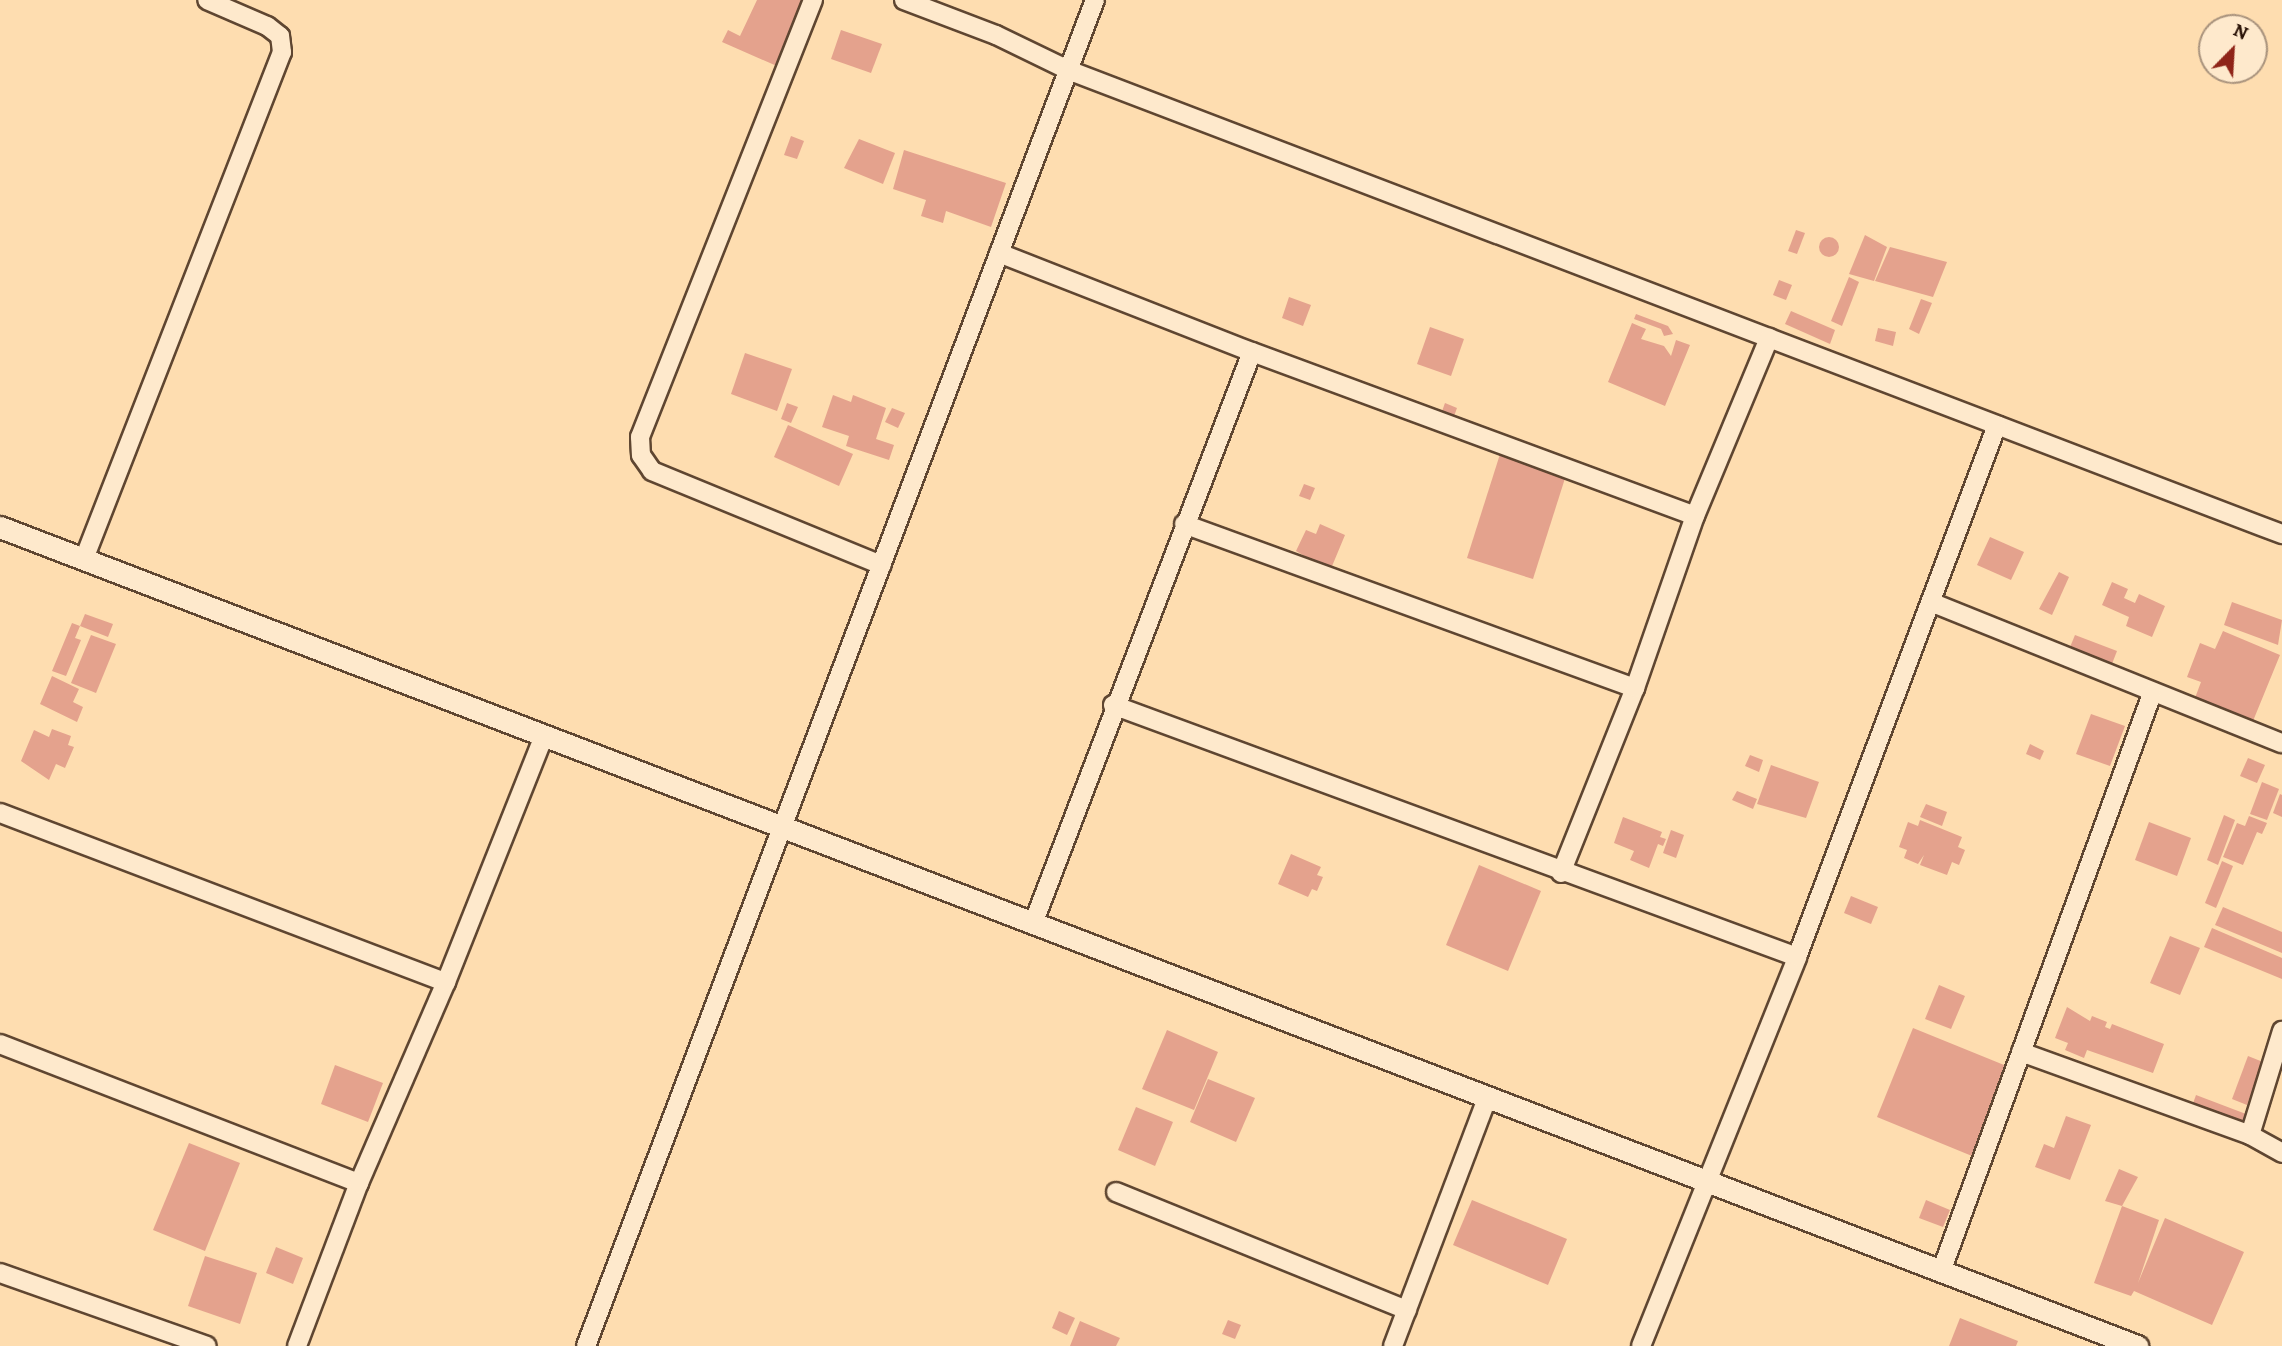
<!DOCTYPE html>
<html>
<head>
<meta charset="utf-8">
<style>
  body { margin:0 }
  #map { position:relative; width:2282px; height:1346px; overflow:hidden; background:#feddb0; font-family:Alegreya,serif }
  div>[style] { position:absolute }
  .building>* { inset:0; background:#e4a28d }
  .round { border-radius:50% }
  .roads { filter:drop-shadow(2px 0 #5f4631) drop-shadow(-2px 0 #5f4631) drop-shadow(0 2px #5f4631) drop-shadow(0 -2px #5f4631) }
  .minor>* { height:18px; margin:-9px; padding:0 9px; transform-origin:9px; border-radius:9px; background:#fee9cc }
  .tertiary>* { height:21px; margin:-10.5px; padding:0 10.5px; transform-origin:10.5px; border-radius:10.5px; background:#fee9cc }
  span { translate:-50% -50%; white-space:nowrap; text-align:center; line-height:1.15; -webkit-text-stroke:5px #fee9cc; paint-order:stroke }
  .north { position:absolute; left:2198px; top:14px; width:70px; height:70px; box-sizing:border-box; background:#fee9cc; border:2px solid #a9937d; border-radius:50%; rotate:24deg; font-size:19px; font-weight:700; line-height:28px; text-align:center; color:#2a1307 }
  .north::after { content:''; display:block; margin:auto; width:24px; height:32px; background:#8f2418; clip-path:polygon(50% 0,100% 100%,50% 72%,0 100%) }
</style>
</head>
<body>
<div id="map">
  <div class="building">
    <div style="clip-path:polygon(757px 0,807px 0,781px 50px,793px 55px,786px 70px,722px 42px,728px 30px,740px 36px)"></div>
    <div style="clip-path:polygon(841px 30px,882px 44px,871px 73px,831px 59px)"></div>
    <div style="clip-path:polygon(791px 136px,804px 141px,797px 159px,784px 155px)"></div>
    <div style="clip-path:polygon(859px 139px,895px 153px,883px 184px,844px 168px)"></div>
    <div style="clip-path:polygon(904px 150px,1006px 183px,991px 227px,946px 211px,943px 223px,921px 216px,926px 200px,893px 189px)"></div>
    <div style="clip-path:polygon(1796px 230px,1805px 233px,1797px 254px,1788px 251px)"></div>
    <div style="clip-path:polygon(1865px 235px,1887px 247px,1874px 281px,1849px 274px)"></div>
    <div class="round" style="left:1819px;top:237px;width:20px;height:20px"></div>
    <div style="clip-path:polygon(1890px 247px,1947px 262px,1933px 297px,1875px 281px)"></div>
    <div style="clip-path:polygon(1849px 277px,1859px 282px,1842px 326px,1831px 321px)"></div>
    <div style="clip-path:polygon(1779px 280px,1792px 285px,1786px 300px,1773px 295px)"></div>
    <div style="clip-path:polygon(1289px 297px,1311px 305px,1303px 326px,1282px 318px)"></div>
    <div style="clip-path:polygon(1921px 299px,1932px 303px,1919px 334px,1909px 329px)"></div>
    <div style="clip-path:polygon(1791px 311px,1835px 330px,1830px 344px,1785px 324px)"></div>
    <div style="clip-path:polygon(1636px 314px,1668px 326px,1673px 334px,1664px 336px,1661px 329px,1634px 319px)"></div>
    <div style="clip-path:polygon(1632px 323px,1646px 329px,1641px 339px,1664px 346px,1671px 356px,1676px 340px,1690px 345px,1665px 406px,1608px 382px)"></div>
    <div style="clip-path:polygon(1430px 327px,1464px 339px,1451px 376px,1417px 364px)"></div>
    <div style="clip-path:polygon(1878px 328px,1896px 332px,1893px 346px,1875px 341px)"></div>
    <div style="clip-path:polygon(745px 353px,792px 369px,777px 411px,731px 394px)"></div>
    <div style="clip-path:polygon(833px 395px,851px 402px,853px 395px,886px 408px,876px 439px,894px 445px,889px 460px,846px 446px,849px 436px,822px 427px)"></div>
    <div style="clip-path:polygon(787px 403px,798px 407px,791px 423px,781px 419px)"></div>
    <div style="clip-path:polygon(1445px 403px,1457px 408px,1453px 419px,1441px 414px)"></div>
    <div style="clip-path:polygon(892px 408px,905px 413px,898px 428px,885px 422px)"></div>
    <div style="clip-path:polygon(788px 425px,853px 454px,839px 486px,774px 457px)"></div>
    <div style="clip-path:polygon(1501px 451px,1567px 472px,1533px 579px,1467px 558px)"></div>
    <div style="clip-path:polygon(1304px 484px,1315px 488px,1310px 500px,1299px 496px)"></div>
    <div style="clip-path:polygon(1320px 524px,1345px 535px,1330px 571px,1296px 551px,1306px 530px,1316px 534px)"></div>
    <div style="clip-path:polygon(1990px 537px,2024px 552px,2011px 580px,1977px 565px)"></div>
    <div style="clip-path:polygon(2059px 572px,2069px 577px,2052px 615px,2039px 609px)"></div>
    <div style="clip-path:polygon(2112px 582px,2128px 589px,2124px 598px,2135px 603px,2139px 594px,2165px 606px,2152px 637px,2126px 626px,2129px 617px,2102px 605px)"></div>
    <div style="clip-path:polygon(2232px 602px,2282px 620px,2278px 645px,2224px 625px)"></div>
    <div style="clip-path:polygon(85px 614px,113px 624px,108px 637px,80px 626px)"></div>
    <div style="clip-path:polygon(72px 623px,80px 626px,75px 638px,81px 640px,66px 676px,52px 671px)"></div>
    <div style="clip-path:polygon(2223px 631px,2280px 655px,2253px 721px,2195px 698px,2201px 682px,2187px 677px,2200px 643px,2215px 649px)"></div>
    <div style="clip-path:polygon(91px 635px,116px 644px,96px 693px,71px 683px)"></div>
    <div style="clip-path:polygon(2075px 635px,2117px 651px,2110px 669px,2068px 652px)"></div>
    <div style="clip-path:polygon(52px 676px,79px 689px,73px 702px,83px 707px,77px 722px,40px 704px)"></div>
    <div style="clip-path:polygon(2091px 714px,2125px 726px,2110px 766px,2076px 754px)"></div>
    <div style="clip-path:polygon(52px 729px,71px 736px,68px 745px,74px 747px,65px 768px,56px 764px,49px 780px,21px 761px,34px 730px,49px 737px)"></div>
    <div style="clip-path:polygon(2030px 744px,2044px 751px,2040px 760px,2026px 754px)"></div>
    <div style="clip-path:polygon(1750px 755px,1763px 760px,1759px 772px,1745px 766px)"></div>
    <div style="clip-path:polygon(2248px 758px,2265px 765px,2257px 783px,2240px 776px)"></div>
    <div style="clip-path:polygon(1771px 765px,1819px 782px,1806px 818px,1757px 804px)"></div>
    <div style="clip-path:polygon(2262px 782px,2279px 789px,2267px 820px,2250px 814px)"></div>
    <div style="clip-path:polygon(1737px 791px,1757px 799px,1753px 809px,1732px 800px)"></div>
    <div style="clip-path:polygon(2280px 794px,2282px 795px,2282px 817px,2273px 813px)"></div>
    <div style="clip-path:polygon(1926px 804px,1947px 812px,1942px 826px,1920px 817px)"></div>
    <div style="clip-path:polygon(2224px 815px,2235px 820px,2218px 865px,2207px 860px)"></div>
    <div style="clip-path:polygon(2249px 816px,2267px 823px,2262px 834px,2257px 832px,2243px 865px,2223px 857px,2237px 823px,2245px 826px)"></div>
    <div style="clip-path:polygon(1623px 817px,1662px 832px,1660px 837px,1666px 839px,1663px 846px,1658px 844px,1649px 868px,1630px 860px,1634px 851px,1614px 843px)"></div>
    <div style="clip-path:polygon(1920px 820px,1962px 837px,1958px 847px,1965px 850px,1959px 865px,1952px 862px,1947px 875px,1920px 865px,1924px 855px,1918px 864px,1904px 858px,1907px 850px,1899px 847px,1908px 822px,1918px 826px)"></div>
    <div style="clip-path:polygon(2149px 822px,2191px 838px,2177px 876px,2135px 860px)"></div>
    <div style="clip-path:polygon(1671px 830px,1684px 835px,1676px 858px,1663px 853px)"></div>
    <div style="clip-path:polygon(1291px 854px,1321px 867px,1317px 875px,1323px 877px,1317px 891px,1312px 889px,1308px 897px,1278px 884px)"></div>
    <div style="clip-path:polygon(2222px 861px,2233px 866px,2216px 908px,2205px 903px)"></div>
    <div style="clip-path:polygon(1479px 865px,1541px 891px,1508px 971px,1446px 945px)"></div>
    <div style="clip-path:polygon(1851px 896px,1878px 907px,1871px 924px,1844px 913px)"></div>
    <div style="clip-path:polygon(2223px 907px,2282px 932px,2282px 953px,2215px 925px)"></div>
    <div style="clip-path:polygon(2212px 928px,2282px 958px,2282px 979px,2204px 947px)"></div>
    <div style="clip-path:polygon(2170px 936px,2200px 948px,2180px 995px,2150px 983px)"></div>
    <div style="clip-path:polygon(1939px 985px,1965px 996px,1951px 1029px,1925px 1019px)"></div>
    <div style="clip-path:polygon(2067px 1007px,2090px 1021px,2092px 1016px,2107px 1022px,2105px 1027px,2110px 1029px,2112px 1024px,2164px 1044px,2153px 1073px,2087px 1050px,2084px 1058px,2065px 1050px,2068px 1043px,2055px 1038px)"></div>
    <div style="clip-path:polygon(1913px 1028px,2009px 1067px,1972px 1156px,1877px 1117px)"></div>
    <div style="clip-path:polygon(1167px 1030px,1218px 1052px,1194px 1110px,1142px 1089px)"></div>
    <div style="clip-path:polygon(2248px 1056px,2263px 1062px,2247px 1105px,2232px 1099px)"></div>
    <div style="clip-path:polygon(335px 1065px,383px 1083px,368px 1122px,321px 1104px)"></div>
    <div style="clip-path:polygon(1208px 1079px,1255px 1098px,1236px 1142px,1190px 1122px)"></div>
    <div style="clip-path:polygon(2196px 1095px,2246px 1114px,2241px 1128px,2191px 1109px)"></div>
    <div style="clip-path:polygon(1136px 1107px,1173px 1122px,1155px 1166px,1118px 1150px)"></div>
    <div style="clip-path:polygon(2066px 1116px,2091px 1125px,2070px 1180px,2035px 1167px,2044px 1144px,2054px 1148px)"></div>
    <div style="clip-path:polygon(189px 1143px,240px 1163px,205px 1251px,153px 1230px)"></div>
    <div style="clip-path:polygon(2119px 1169px,2138px 1177px,2122px 1206px,2105px 1201px)"></div>
    <div style="clip-path:polygon(1472px 1200px,1567px 1239px,1548px 1285px,1453px 1245px)"></div>
    <div style="clip-path:polygon(1926px 1200px,1950px 1210px,1943px 1227px,1919px 1218px)"></div>
    <div style="clip-path:polygon(2122px 1206px,2159px 1220px,2138px 1283px,2165px 1218px,2244px 1252px,2212px 1325px,2134px 1291px,2131px 1296px,2094px 1283px)"></div>
    <div style="clip-path:polygon(276px 1247px,303px 1258px,293px 1284px,266px 1273px)"></div>
    <div style="clip-path:polygon(205px 1256px,257px 1273px,240px 1324px,188px 1306px)"></div>
    <div style="clip-path:polygon(1059px 1311px,1075px 1318px,1067px 1335px,1052px 1328px)"></div>
    <div style="clip-path:polygon(1960px 1318px,2018px 1341px,2016px 1346px,1949px 1346px)"></div>
    <div style="clip-path:polygon(1228px 1320px,1241px 1325px,1235px 1339px,1222px 1334px)"></div>
    <div style="clip-path:polygon(1080px 1321px,1120px 1338px,1116px 1346px,1070px 1346px)"></div>
  </div>
  <div class="roads">
    <div class="minor">
      <div style="left:813px;top:0;width:470px;rotate:111.6deg"></div>
      <div style="left:640px;top:437px;width:18px;rotate:87deg"></div>
      <div style="left:641px;top:455px;width:19px;rotate:55deg"></div>
      <div style="left:652px;top:471px;width:248px;rotate:22.3deg"></div>
      <div style="left:904px;top:0;width:98px;rotate:20.8deg"></div>
      <div style="left:996px;top:35px;width:80px;rotate:25.9deg"></div>
      <div style="left:1068px;top:70px;width:1300px;rotate:20.92deg"></div>
      <div style="left:999px;top:253px;width:272px;rotate:21.4deg"></div>
      <div style="left:1252px;top:352px;width:472px;rotate:20.3deg"></div>
      <div style="left:1184px;top:524px;width:480px;rotate:20deg"></div>
      <div style="left:84px;top:559px;width:544px;rotate:-68.67deg"></div>
      <div style="left:282px;top:52px;width:16px;rotate:-97deg"></div>
      <div style="left:280px;top:36px;width:16px;rotate:-142deg"></div>
      <div style="left:267px;top:26px;width:65px;rotate:-156.6deg"></div>
      <div style="left:1933px;top:603px;width:376px;rotate:21.9deg"></div>
      <div style="left:1113px;top:705px;width:729px;rotate:20.22deg"></div>
      <div style="left:0;top:813px;width:477px;rotate:20.8deg"></div>
      <div style="left:1561px;top:873px;width:199px;rotate:-68.2deg"></div>
      <div style="left:1635px;top:688px;width:182px;rotate:-70.8deg"></div>
      <div style="left:1695px;top:516px;width:193px;rotate:-67.4deg"></div>
      <div style="left:1033px;top:924px;width:612px;rotate:-69.05deg"></div>
      <div style="left:0;top:1044px;width:385px;rotate:21.2deg"></div>
      <div style="left:2021px;top:1052px;width:244px;rotate:19.9deg"></div>
      <div style="left:2250px;top:1135px;width:37px;rotate:29deg"></div>
      <div style="left:2250px;top:1135px;width:109px;rotate:-72.9deg"></div>
      <div style="left:1116px;top:1192px;width:314px;rotate:22.1deg"></div>
      <div style="left:1941px;top:1272px;width:615px;rotate:-69.95deg"></div>
      <div style="left:0;top:1273px;width:219px;rotate:19.4deg"></div>
      <div style="left:297px;top:1346px;width:174px;rotate:-69.2deg"></div>
      <div style="left:359px;top:1183px;width:219px;rotate:-66.6deg"></div>
      <div style="left:446px;top:982px;width:265px;rotate:-68.3deg"></div>
      <div style="left:586px;top:1346px;width:1439px;rotate:-69.29deg"></div>
      <div style="left:1393px;top:1346px;width:264px;rotate:-69.2deg"></div>
      <div style="left:1641px;top:1346px;width:419px;rotate:-68.1deg"></div>
      <div style="left:1797px;top:957px;width:568px;rotate:-69.4deg"></div>
    </div>
    <div class="tertiary">
      <div style="left:0;top:527px;width:2289px;rotate:20.97deg"></div>
    </div>
  </div>
  <div class="north">N</div>
</div>
</body>
</html>
